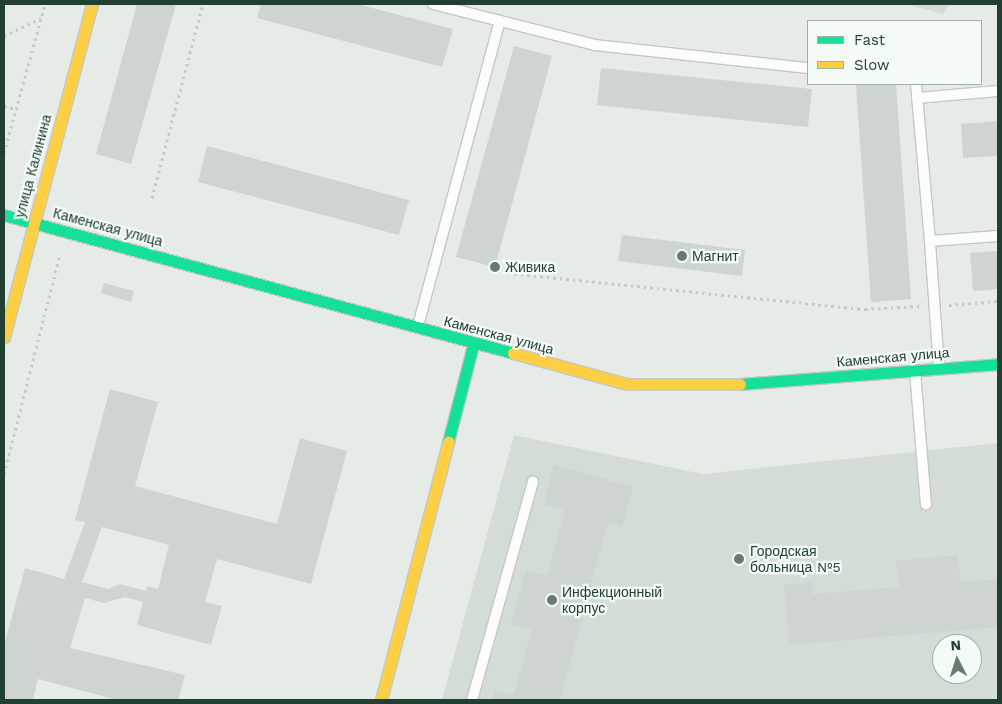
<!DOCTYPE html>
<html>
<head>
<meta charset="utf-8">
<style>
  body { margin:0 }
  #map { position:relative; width:1002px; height:704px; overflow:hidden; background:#e6ebe7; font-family:"Work Sans",sans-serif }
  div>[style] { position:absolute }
  .built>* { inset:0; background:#d3ddd6 }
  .building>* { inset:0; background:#ced4d0 }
  .path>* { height:3px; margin-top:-1.5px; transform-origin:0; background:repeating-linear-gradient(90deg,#c2cbc5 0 2.5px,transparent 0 6.5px) }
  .roads { filter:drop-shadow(1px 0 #c3c8c4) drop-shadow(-1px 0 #c3c8c4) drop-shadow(0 1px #c3c8c4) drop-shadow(0 -1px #c3c8c4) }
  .lane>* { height:10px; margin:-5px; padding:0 5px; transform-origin:5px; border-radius:5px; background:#fbfcfb }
  .fast>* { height:11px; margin:-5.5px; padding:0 5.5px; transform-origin:5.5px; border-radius:5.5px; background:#16e098 }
  .slow>* { height:11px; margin:-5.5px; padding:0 5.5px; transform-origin:5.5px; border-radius:5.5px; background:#ffcf43 }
  .dots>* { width:14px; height:14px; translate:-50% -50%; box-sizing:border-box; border:2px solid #f4faf5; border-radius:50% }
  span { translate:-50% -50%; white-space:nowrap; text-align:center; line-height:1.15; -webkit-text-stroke:4.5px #f4faf5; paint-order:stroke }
  .street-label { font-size:14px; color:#214031 }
  .poi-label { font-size:14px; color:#214031 }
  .left { translate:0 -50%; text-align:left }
  .frame { position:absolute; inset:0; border:5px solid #214031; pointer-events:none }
  .legend { position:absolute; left:807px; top:20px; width:175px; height:65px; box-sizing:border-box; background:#f4faf5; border:1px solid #a0b0a7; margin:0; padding:6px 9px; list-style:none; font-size:15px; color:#214031 }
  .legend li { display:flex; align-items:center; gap:10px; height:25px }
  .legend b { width:25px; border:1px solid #a0b0a7 }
  .north { position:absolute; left:932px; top:634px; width:50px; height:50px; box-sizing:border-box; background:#f4faf5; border:1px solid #a0b0a7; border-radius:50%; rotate:355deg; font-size:14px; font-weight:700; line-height:20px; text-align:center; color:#214031 }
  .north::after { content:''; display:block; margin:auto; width:18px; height:22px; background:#667c71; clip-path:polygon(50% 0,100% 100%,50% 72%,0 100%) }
</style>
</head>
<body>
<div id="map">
  <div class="built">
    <div style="clip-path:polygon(905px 4px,950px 4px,943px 14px)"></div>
    <div style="clip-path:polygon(evenodd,514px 435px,703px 474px,998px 443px,998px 700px,442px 700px,514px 435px,942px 644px,972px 644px,972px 674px,942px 674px,942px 644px)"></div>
  </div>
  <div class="building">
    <div style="clip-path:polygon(137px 4px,176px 4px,131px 164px,96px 154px)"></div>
    <div style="clip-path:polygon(261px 4px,357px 4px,453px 29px,442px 67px,257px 18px)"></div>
    <div style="clip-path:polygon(514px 46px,552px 56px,495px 267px,456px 257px)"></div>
    <div style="clip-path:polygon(601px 68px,812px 89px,808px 127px,597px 105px)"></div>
    <div style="clip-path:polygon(878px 84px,896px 84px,911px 299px,871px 302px,856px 85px)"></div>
    <div style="clip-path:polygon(998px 121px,998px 156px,963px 158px,961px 124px)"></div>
    <div style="clip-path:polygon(207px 146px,409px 200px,399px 235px,198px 182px)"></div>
    <div style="clip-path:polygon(622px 235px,745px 250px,742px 276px,618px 261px)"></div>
    <div style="clip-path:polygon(998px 251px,998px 289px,973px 291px,970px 253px)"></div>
    <div style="clip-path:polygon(104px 283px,134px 291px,131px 302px,101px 293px)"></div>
    <div style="clip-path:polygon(evenodd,110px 389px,158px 402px,135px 486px,277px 524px,300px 438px,347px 451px,311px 584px,217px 559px,205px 602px,222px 606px,211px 645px,137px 625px,143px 602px,125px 597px,104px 603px,85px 598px,70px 648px,185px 675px,178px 700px,117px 700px,38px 679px,33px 700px,4px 700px,4px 646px,25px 568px,64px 579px,85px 522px,75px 520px,110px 389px,102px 527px,169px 545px,158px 589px,147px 586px,146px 591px,120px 584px,108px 589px,82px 582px,102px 527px)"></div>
    <div style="clip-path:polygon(554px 465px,633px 487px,622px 526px,608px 522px,560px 700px,493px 700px,495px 691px,514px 695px,532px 630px,511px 624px,526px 570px,547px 576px,565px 510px,544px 504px)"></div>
    <div style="clip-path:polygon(958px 555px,961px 582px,998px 579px,998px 627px,789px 645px,784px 585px,812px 582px,813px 594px,899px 587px,896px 561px)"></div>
  </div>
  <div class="path">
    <div style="left:4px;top:36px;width:41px;rotate:-25.9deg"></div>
    <div style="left:4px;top:106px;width:13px;rotate:13deg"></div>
    <div style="left:4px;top:153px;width:155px;rotate:-74.6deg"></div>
    <div style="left:152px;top:198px;width:201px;rotate:-75.3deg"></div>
    <div style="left:508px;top:273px;width:359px;rotate:5.8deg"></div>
    <div style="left:865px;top:309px;width:56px;rotate:-3.1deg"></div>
    <div style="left:949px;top:305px;width:49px;rotate:-4.7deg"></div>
    <div style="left:4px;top:474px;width:226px;rotate:-75.7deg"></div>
  </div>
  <div class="roads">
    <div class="lane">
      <div style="left:433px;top:4px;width:167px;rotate:14.2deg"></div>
      <div style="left:595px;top:45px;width:214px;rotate:6.2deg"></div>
      <div style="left:916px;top:84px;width:158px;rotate:84.9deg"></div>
      <div style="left:917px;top:98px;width:81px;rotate:-4.9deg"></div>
      <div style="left:418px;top:326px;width:316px;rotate:-75deg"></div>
      <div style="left:939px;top:368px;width:127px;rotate:-94.1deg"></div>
      <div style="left:930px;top:241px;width:68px;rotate:-4.2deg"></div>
      <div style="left:915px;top:371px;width:134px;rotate:85.3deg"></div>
      <div style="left:472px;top:700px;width:227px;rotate:-74.4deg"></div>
    </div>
    <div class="fast">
      <div style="left:4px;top:215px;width:527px;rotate:15.17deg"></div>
      <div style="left:740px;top:384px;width:259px;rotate:-4.4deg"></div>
      <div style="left:448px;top:442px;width:100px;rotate:-75.5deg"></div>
    </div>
    <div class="slow">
      <div style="left:4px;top:337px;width:344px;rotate:-75.2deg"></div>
      <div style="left:513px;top:353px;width:118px;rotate:15.2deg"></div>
      <div style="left:627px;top:384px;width:113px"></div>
      <div style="left:381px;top:700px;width:267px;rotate:-75.4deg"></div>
    </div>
  </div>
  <div class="dots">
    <div style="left:682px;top:256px;background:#667c71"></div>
    <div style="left:495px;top:267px;background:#667c71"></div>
    <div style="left:739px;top:559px;background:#667c71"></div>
    <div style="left:552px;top:600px;background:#667c71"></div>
  </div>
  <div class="street-label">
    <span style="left:33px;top:166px;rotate:-75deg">улица Калинина</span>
    <span style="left:108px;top:227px;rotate:15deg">Каменская улица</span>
    <span style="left:499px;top:335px;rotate:15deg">Каменская улица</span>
    <span style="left:893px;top:357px;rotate:-5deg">Каменская улица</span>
  </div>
  <div class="poi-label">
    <span class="left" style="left:692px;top:256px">Магнит</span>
    <span class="left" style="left:505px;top:267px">Живика</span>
    <span class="left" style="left:750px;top:559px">Городская<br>больница №5</span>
    <span class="left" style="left:562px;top:600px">Инфекционный<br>корпус</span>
  </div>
  <div class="frame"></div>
  <ul class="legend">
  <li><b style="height:6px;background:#16e098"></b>Fast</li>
  <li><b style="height:6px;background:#ffcf43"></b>Slow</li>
  </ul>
  <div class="north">N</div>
</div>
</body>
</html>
